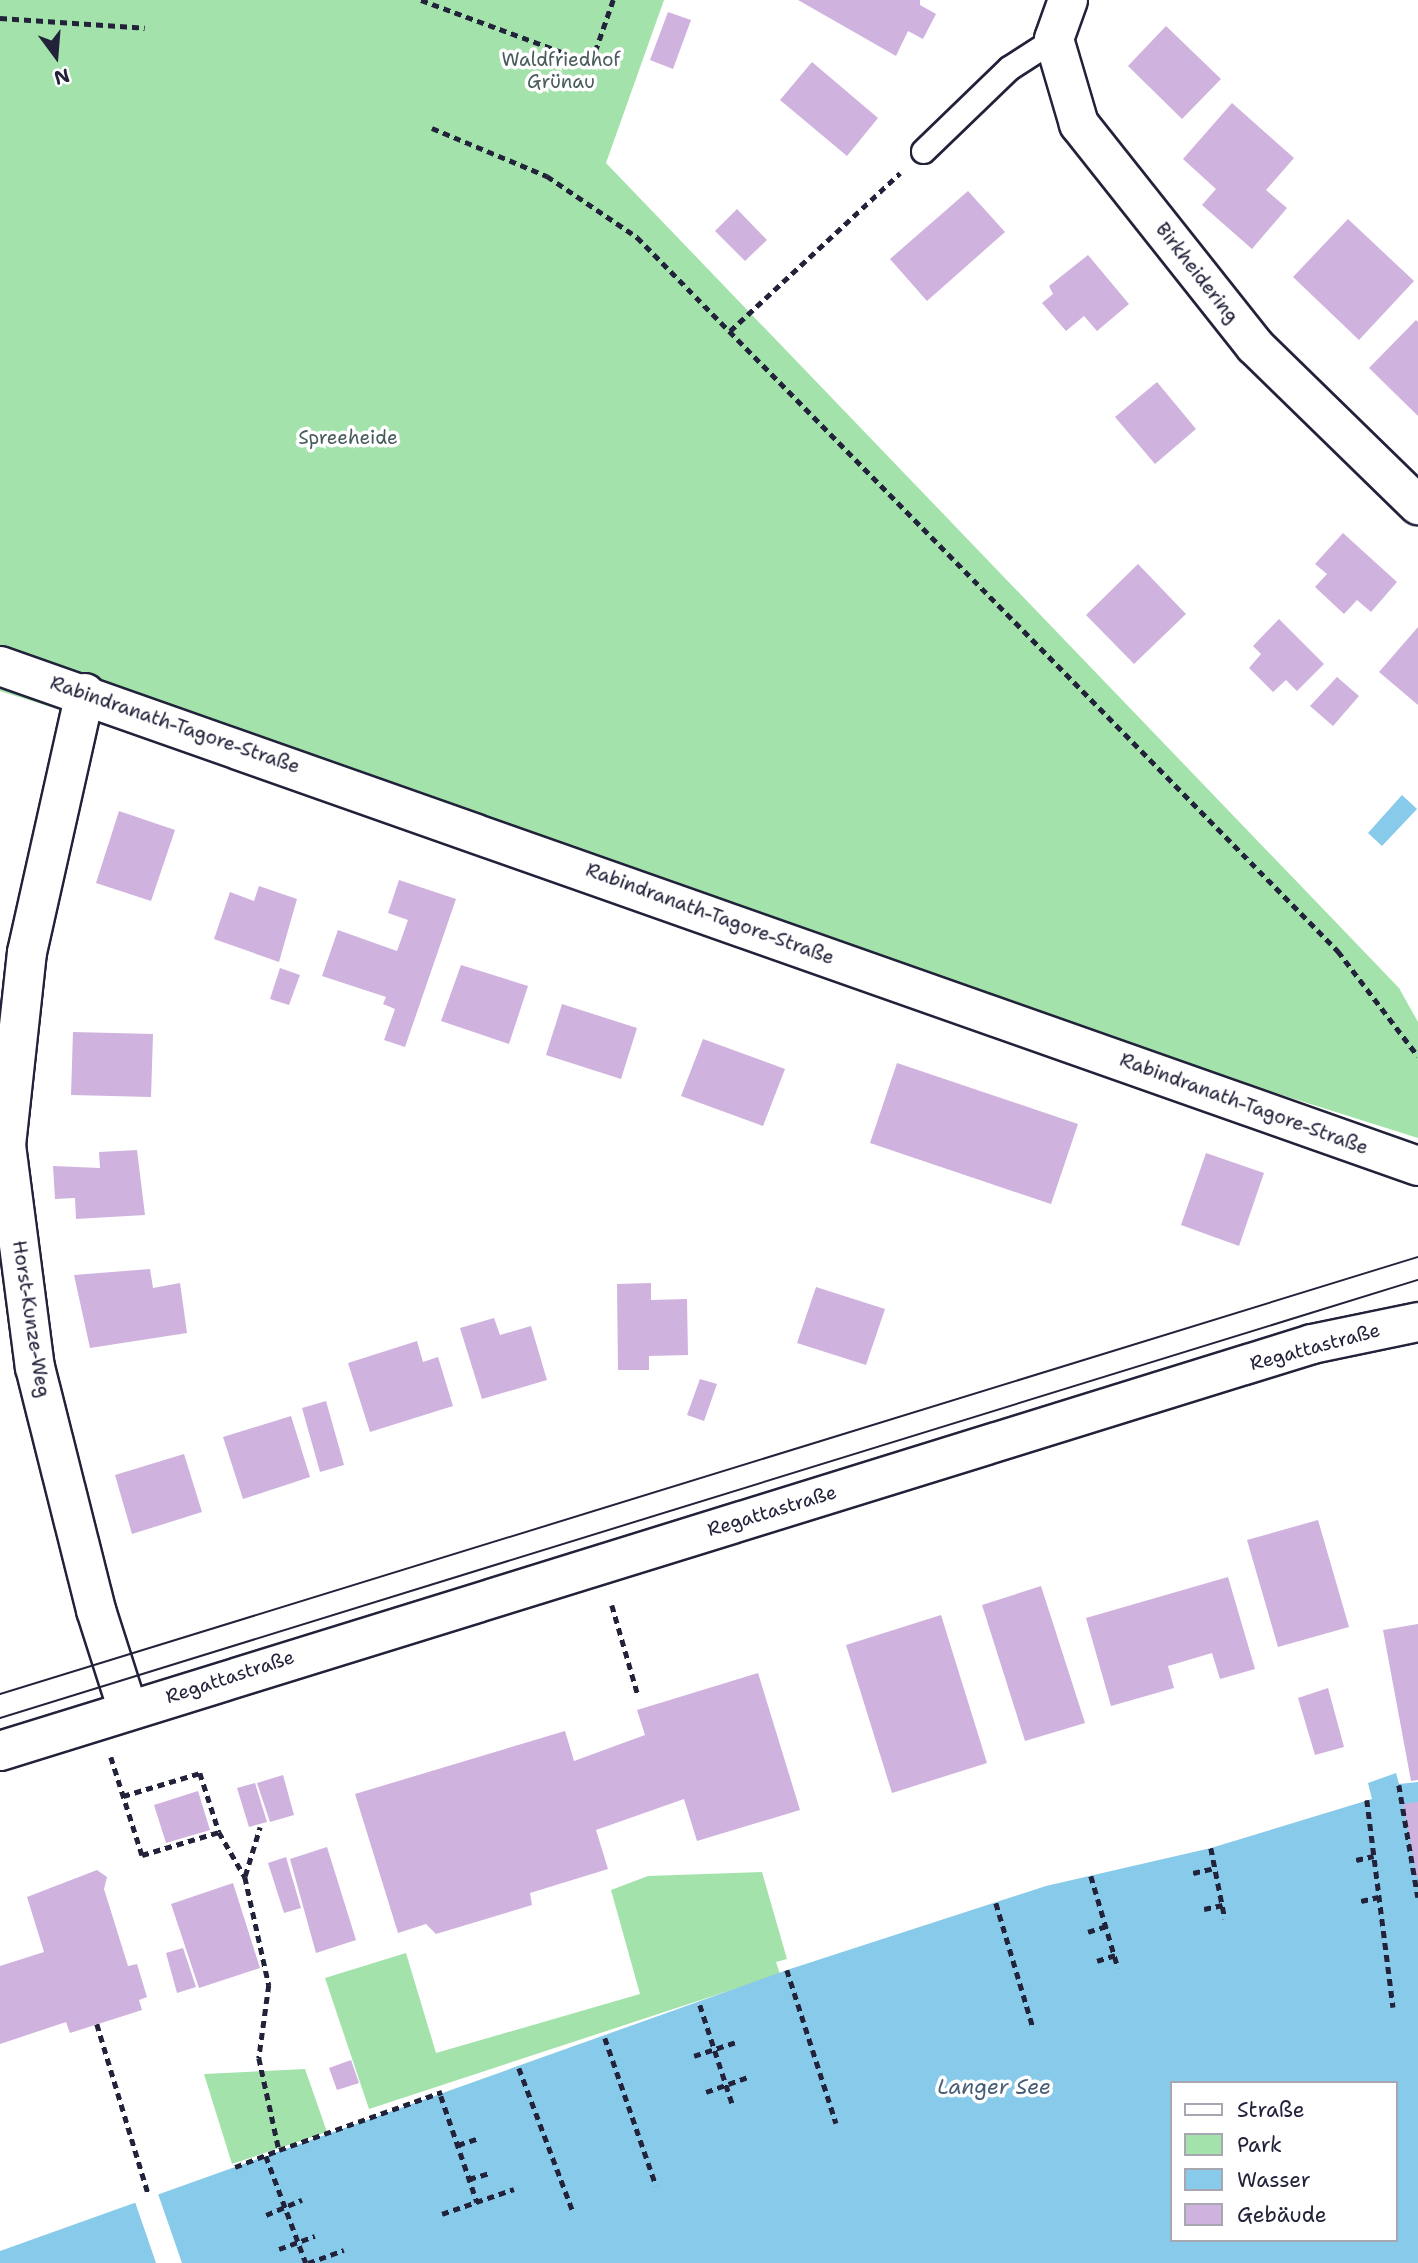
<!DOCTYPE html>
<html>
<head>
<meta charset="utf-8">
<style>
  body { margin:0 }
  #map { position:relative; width:1418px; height:2263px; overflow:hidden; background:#fff; font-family:"Shantell Sans",sans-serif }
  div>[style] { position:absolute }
  .green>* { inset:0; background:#a3e2aa }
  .water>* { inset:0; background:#88cae9 }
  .pier>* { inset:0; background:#fff }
  .building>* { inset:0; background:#d0b2de }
  .path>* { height:4.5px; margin-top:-2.25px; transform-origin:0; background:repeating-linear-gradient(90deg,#22223b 0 7px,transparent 0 12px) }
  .roads { filter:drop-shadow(2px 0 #22223b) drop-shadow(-2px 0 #22223b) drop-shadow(0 2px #22223b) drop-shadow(0 -2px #22223b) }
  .service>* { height:23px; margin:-11.5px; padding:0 11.5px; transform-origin:11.5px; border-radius:11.5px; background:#fff }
  .minor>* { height:38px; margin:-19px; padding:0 19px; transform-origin:19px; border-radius:19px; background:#fff }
  .tram>* { height:2px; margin:-1px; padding:0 1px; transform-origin:1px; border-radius:1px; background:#22223b }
  span { translate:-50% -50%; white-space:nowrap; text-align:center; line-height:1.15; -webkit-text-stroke:7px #fff; paint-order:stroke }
  .park-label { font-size:19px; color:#495c5c }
  .street-label { font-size:19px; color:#22223b }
  .water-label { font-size:21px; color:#465d78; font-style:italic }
  .legend { position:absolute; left:1170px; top:2081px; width:228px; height:161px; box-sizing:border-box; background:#fff; border:2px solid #a7a7b1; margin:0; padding:9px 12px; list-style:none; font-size:21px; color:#22223b }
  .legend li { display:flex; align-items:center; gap:14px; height:35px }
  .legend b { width:35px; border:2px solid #a7a7b1 }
  .north { position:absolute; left:21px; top:21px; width:70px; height:70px; -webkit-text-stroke:5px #fff; paint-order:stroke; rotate:164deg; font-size:19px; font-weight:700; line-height:28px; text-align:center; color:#22223b }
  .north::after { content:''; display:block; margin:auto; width:24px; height:32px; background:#22223b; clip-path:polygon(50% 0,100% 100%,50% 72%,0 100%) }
</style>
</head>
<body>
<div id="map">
  <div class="green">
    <div style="clip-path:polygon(0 0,664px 0,606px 163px,1399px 988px,1418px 1022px,1418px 1138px,0 691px)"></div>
    <div style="clip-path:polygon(762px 1872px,787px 1959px,776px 1962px,780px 1974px,369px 2109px,325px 1978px,406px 1953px,436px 2053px,640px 1994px,611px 1890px,648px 1876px)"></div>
    <div style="clip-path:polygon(305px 2069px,327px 2132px,232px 2164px,204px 2074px)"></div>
  </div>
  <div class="water">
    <div style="clip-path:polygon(1402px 795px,1417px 809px,1382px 846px,1368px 833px)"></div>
    <div style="clip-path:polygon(evenodd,1396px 1773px,1399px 1784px,1418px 1782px,1418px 2263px,0 2263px,0 2251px,787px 1970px,1046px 1886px,1211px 1848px,1372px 1799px,1368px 1783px,1396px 1773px,1171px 2083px,1395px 2083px,1395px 2240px,1171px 2240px,1171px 2083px)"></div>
  </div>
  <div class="pier">
    <div style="clip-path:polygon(157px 2191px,182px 2263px,156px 2263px,134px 2199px)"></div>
  </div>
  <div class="building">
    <div style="clip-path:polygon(798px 0,920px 0,920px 5px,936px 14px,923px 39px,908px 31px,896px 56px)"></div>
    <div style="clip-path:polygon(668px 12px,691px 20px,673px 69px,650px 60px)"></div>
    <div style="clip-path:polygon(1166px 26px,1221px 79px,1182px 119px,1128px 66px)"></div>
    <div style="clip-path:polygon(812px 62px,878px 118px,847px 156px,780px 100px)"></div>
    <div style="clip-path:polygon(1232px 103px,1294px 158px,1266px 190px,1287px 208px,1252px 249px,1202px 205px,1216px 189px,1183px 159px)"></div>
    <div style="clip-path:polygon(968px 191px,1005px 232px,927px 301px,890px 259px)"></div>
    <div style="clip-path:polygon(737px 209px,767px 240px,745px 261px,715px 231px)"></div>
    <div style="clip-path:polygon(1348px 219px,1414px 281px,1359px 340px,1293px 277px)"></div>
    <div style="clip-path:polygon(1088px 255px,1129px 304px,1097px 331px,1084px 316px,1066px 331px,1042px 303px,1053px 294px,1049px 286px)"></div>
    <div style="clip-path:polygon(1416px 320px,1418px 322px,1418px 416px,1369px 368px)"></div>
    <div style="clip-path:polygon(1157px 382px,1196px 429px,1155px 464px,1115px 417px)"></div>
    <div style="clip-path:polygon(1343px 533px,1397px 582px,1371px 612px,1357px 600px,1344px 614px,1315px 587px,1327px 574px,1315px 564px)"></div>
    <div style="clip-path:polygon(1138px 564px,1186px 614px,1134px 664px,1086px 615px)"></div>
    <div style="clip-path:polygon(1279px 619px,1324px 664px,1297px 691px,1286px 680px,1273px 692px,1249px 668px,1261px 654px,1253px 646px)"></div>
    <div style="clip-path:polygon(1418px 627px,1418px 705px,1379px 672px)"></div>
    <div style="clip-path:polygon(1337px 677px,1359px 696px,1333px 726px,1310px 706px)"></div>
    <div style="clip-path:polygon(119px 811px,175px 830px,151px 901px,96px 883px)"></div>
    <div style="clip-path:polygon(399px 880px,456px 899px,405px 1047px,384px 1040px,395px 1009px,383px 1004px,386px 997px,322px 976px,338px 930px,397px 951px,408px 920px,388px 913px)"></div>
    <div style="clip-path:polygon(259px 886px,297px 899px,279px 962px,214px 939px,230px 892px,254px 901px)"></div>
    <div style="clip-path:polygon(461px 965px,528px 986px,509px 1044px,441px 1021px)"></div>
    <div style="clip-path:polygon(280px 968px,300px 975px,289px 1005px,270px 999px)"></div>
    <div style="clip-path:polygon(562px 1004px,637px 1028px,621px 1079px,546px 1055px)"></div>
    <div style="clip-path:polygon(73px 1032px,153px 1034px,151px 1097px,71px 1095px)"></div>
    <div style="clip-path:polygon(703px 1039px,785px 1069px,763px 1126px,681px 1096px)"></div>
    <div style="clip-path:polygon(897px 1063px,1078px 1124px,1051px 1204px,870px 1143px)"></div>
    <div style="clip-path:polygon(137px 1150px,145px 1215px,76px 1219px,75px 1198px,55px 1199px,53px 1166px,100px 1168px,99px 1152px)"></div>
    <div style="clip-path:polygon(1206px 1153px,1264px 1173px,1239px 1246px,1181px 1225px)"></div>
    <div style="clip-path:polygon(150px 1269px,153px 1288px,180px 1283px,187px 1333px,90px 1348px,74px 1275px)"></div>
    <div style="clip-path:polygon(651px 1283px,651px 1300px,687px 1299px,688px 1355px,649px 1356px,649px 1370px,618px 1370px,617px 1284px)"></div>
    <div style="clip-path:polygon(816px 1287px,885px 1309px,866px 1365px,797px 1343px)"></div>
    <div style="clip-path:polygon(494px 1318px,500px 1335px,531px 1326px,547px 1380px,482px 1399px,460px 1328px)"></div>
    <div style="clip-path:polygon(417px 1341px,423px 1362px,438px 1357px,453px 1406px,370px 1432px,348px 1363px)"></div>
    <div style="clip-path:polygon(700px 1379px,717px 1384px,704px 1421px,687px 1415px)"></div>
    <div style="clip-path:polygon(326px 1401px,344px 1465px,320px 1472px,302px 1408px)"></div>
    <div style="clip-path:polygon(291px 1416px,310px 1477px,243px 1499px,223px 1437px)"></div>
    <div style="clip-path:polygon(184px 1454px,202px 1512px,132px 1534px,115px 1475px)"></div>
    <div style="clip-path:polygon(1318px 1520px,1349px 1627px,1278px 1647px,1247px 1540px)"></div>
    <div style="clip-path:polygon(1228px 1577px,1255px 1669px,1220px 1679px,1212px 1653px,1168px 1666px,1174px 1688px,1111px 1706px,1086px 1618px)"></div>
    <div style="clip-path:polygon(1041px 1586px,1085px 1723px,1025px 1741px,982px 1605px)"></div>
    <div style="clip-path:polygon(941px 1615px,987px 1763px,892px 1793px,846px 1645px)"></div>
    <div style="clip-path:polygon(1418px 1624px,1418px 1780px,1411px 1781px,1383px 1630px)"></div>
    <div style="clip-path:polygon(758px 1673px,800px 1810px,697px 1841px,684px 1799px,596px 1830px,608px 1869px,530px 1893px,532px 1905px,436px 1934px,426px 1924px,398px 1933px,355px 1794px,565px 1731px,574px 1761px,645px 1735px,637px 1710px)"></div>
    <div style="clip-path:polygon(1328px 1688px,1344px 1747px,1315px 1755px,1298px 1698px)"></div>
    <div style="clip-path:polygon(283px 1775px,294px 1815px,270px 1822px,257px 1783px)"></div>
    <div style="clip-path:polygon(255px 1783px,267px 1822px,249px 1827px,237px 1788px)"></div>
    <div style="clip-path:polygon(198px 1791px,210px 1830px,166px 1843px,154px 1805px)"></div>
    <div style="clip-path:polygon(1418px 1802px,1418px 1878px,1417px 1878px,1403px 1804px)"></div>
    <div style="clip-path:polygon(327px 1847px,356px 1940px,316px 1953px,290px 1859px)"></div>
    <div style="clip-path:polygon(286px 1857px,301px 1908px,284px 1913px,268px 1863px)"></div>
    <div style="clip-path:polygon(97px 1870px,107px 1877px,104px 1889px,128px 1966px,137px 1964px,147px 1997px,139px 2000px,142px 2010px,70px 2033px,66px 2022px,0 2044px,0 1966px,44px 1952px,27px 1897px)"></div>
    <div style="clip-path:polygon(233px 1883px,260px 1968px,199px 1988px,171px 1904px)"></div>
    <div style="clip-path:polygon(183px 1948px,196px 1987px,177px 1993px,166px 1953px)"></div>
    <div style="clip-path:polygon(351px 2060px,359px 2083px,337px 2090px,329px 2068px)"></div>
  </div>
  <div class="path">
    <div style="left:421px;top:0;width:181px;rotate:20.3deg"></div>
    <div style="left:591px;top:63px;width:67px;rotate:-70.8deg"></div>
    <div style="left:0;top:18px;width:145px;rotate:3.9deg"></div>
    <div style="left:432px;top:128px;width:125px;rotate:22.7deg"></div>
    <div style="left:547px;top:176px;width:109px;rotate:34.1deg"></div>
    <div style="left:637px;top:237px;width:1001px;rotate:45.53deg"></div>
    <div style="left:1338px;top:951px;width:132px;rotate:52.7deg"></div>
    <div style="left:730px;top:331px;width:232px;rotate:-42.9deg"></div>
    <div style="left:612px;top:1605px;width:94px;rotate:73.9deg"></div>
    <div style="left:111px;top:1757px;width:103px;rotate:72.4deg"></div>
    <div style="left:142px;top:1855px;width:80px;rotate:-16.6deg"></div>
    <div style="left:219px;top:1832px;width:52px;rotate:60deg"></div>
    <div style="left:245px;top:1877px;width:111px;rotate:77.5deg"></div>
    <div style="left:269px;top:1985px;width:74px;rotate:97.8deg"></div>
    <div style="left:259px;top:2058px;width:94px;rotate:77.7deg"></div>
    <div style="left:279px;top:2150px;width:173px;rotate:-19.6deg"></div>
    <div style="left:1399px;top:1785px;width:114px;rotate:80.4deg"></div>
    <div style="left:123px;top:1796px;width:80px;rotate:-16.6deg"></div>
    <div style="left:200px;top:1773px;width:62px;rotate:72.1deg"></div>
    <div style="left:1367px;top:1800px;width:209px;rotate:82.8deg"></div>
    <div style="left:1211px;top:1848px;width:72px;rotate:78.8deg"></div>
    <div style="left:1356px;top:1860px;width:18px;rotate:-13deg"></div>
    <div style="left:1193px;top:1873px;width:23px;rotate:-13deg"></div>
    <div style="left:245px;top:1876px;width:51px;rotate:-73deg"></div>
    <div style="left:1091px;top:1876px;width:96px;rotate:73.6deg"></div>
    <div style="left:1361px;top:1901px;width:18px;rotate:-13deg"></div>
    <div style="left:996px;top:1903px;width:129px;rotate:73.4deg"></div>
    <div style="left:1204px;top:1909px;width:19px;rotate:-12deg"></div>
    <div style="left:1088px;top:1932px;width:19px;rotate:-18deg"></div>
    <div style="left:1097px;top:1961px;width:19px;rotate:-18deg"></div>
    <div style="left:787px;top:1970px;width:161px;rotate:72.2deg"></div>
    <div style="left:700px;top:2005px;width:106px;rotate:71.9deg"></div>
    <div style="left:97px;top:2024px;width:177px;rotate:73.2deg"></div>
    <div style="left:605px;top:2038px;width:156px;rotate:70.9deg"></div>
    <div style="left:694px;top:2056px;width:44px;rotate:-18.4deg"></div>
    <div style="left:519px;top:2068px;width:154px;rotate:69.4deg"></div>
    <div style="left:706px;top:2092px;width:45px;rotate:-19.7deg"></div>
    <div style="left:441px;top:2096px;width:112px;rotate:71.2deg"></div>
    <div style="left:458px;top:2145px;width:22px;rotate:-18deg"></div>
    <div style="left:266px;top:2156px;width:114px;rotate:69.5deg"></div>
    <div style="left:235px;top:2167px;width:47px;rotate:-21.1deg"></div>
    <div style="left:469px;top:2179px;width:22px;rotate:-16deg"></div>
    <div style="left:442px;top:2214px;width:76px;rotate:-19.1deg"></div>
    <div style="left:266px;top:2215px;width:39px;rotate:-23deg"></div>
    <div style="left:279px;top:2249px;width:38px;rotate:-20deg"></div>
    <div style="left:308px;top:2263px;width:38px;rotate:-20deg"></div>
  </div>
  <div class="roads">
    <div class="service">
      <div style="left:923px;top:151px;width:120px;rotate:-44deg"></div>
      <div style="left:1009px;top:68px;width:54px;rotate:-32.8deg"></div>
    </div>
    <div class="minor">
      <div style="left:1068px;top:0;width:41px;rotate:109.7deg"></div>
      <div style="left:1054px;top:39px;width:89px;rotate:73.6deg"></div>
      <div style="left:1079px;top:124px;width:283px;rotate:51.6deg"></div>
      <div style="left:1255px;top:346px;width:228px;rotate:44.3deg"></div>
      <div style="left:0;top:666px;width:1504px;rotate:19.42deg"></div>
      <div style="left:85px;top:693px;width:265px;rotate:102.6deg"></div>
      <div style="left:27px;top:952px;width:194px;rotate:96.2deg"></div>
      <div style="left:6px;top:1145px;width:224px;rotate:82.6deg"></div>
      <div style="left:35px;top:1367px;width:251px;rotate:75.9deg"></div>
      <div style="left:96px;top:1610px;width:105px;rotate:72.3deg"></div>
      <div style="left:0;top:1751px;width:1374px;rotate:-17.23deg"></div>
      <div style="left:1312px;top:1344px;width:108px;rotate:-11.7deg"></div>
    </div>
  </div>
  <div class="tram">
    <div style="left:0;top:1694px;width:1484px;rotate:-17.13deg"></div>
    <div style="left:0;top:1718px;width:1484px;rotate:-17.17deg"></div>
  </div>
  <div class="park-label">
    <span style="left:561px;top:71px">Waldfriedhof<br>Grünau</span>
    <span style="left:348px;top:438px">Spreeheide</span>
  </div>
  <div class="street-label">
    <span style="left:1197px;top:273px;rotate:52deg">Birkheidering</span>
    <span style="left:175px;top:725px;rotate:19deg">Rabindranath-Tagore-Straße</span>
    <span style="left:710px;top:914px;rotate:20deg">Rabindranath-Tagore-Straße</span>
    <span style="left:1244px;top:1104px;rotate:20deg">Rabindranath-Tagore-Straße</span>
    <span style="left:31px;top:1319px;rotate:81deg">Horst-Kunze-Weg</span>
    <span style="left:1315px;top:1347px;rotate:-15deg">Regattastraße</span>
    <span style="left:772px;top:1511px;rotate:-17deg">Regattastraße</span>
    <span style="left:230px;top:1677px;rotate:-18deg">Regattastraße</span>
  </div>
  <div class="water-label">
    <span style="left:994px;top:2087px">Langer See</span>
  </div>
  <ul class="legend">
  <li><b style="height:9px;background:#fff"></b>Straße</li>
  <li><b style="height:19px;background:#a3e2aa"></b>Park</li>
  <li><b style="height:19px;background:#88cae9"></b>Wasser</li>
  <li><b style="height:19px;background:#d0b2de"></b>Gebäude</li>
  </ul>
  <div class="north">N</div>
</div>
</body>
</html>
